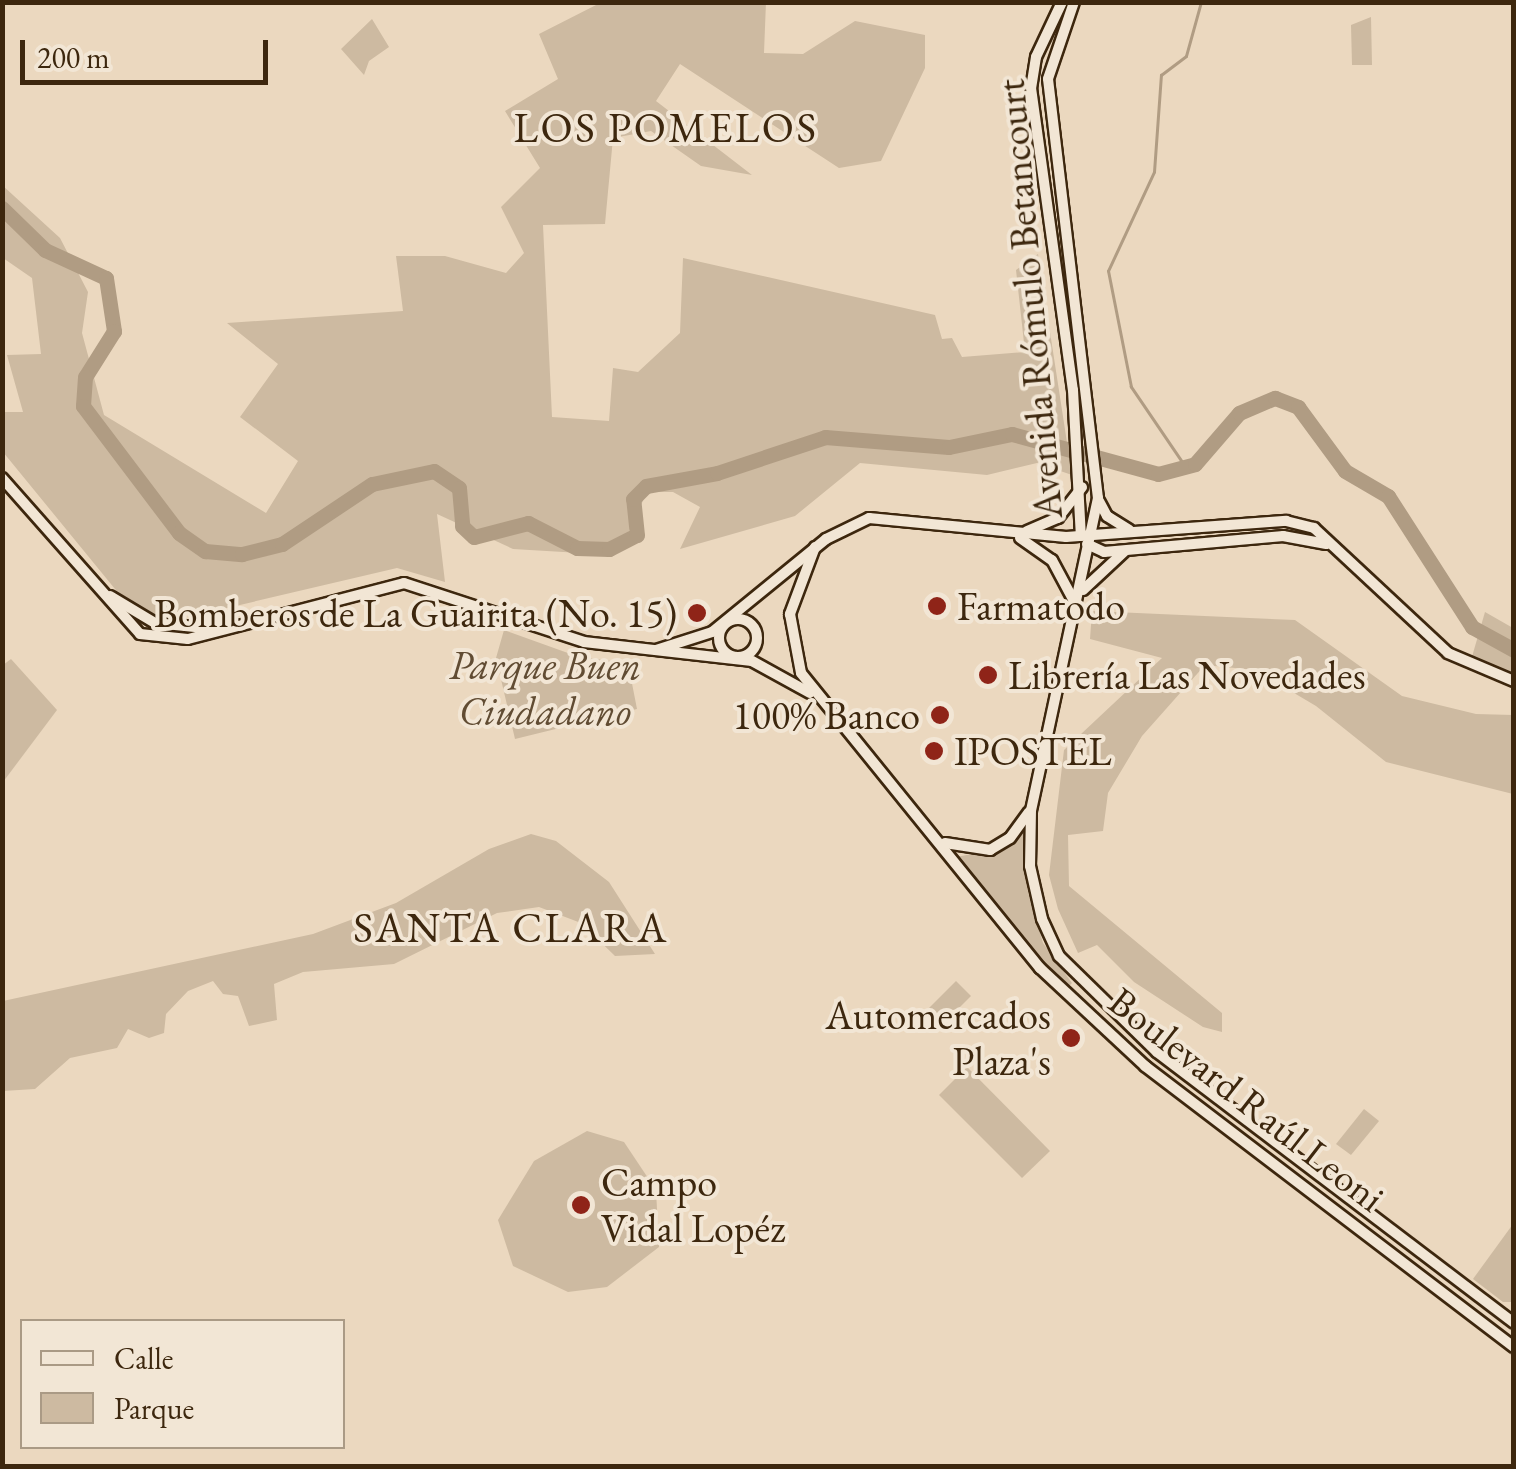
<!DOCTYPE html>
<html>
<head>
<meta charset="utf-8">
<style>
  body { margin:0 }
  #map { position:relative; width:1516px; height:1469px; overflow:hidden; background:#ebd8bf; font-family:"EB Garamond",serif }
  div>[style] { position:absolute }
  .green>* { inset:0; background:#cdbaa1 }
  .stream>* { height:2.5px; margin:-1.25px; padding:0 1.25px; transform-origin:1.25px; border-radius:1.25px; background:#b09c83 }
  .river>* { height:15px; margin:-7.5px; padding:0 7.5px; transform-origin:7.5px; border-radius:7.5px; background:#b09c83 }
  .roads { filter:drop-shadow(2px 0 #3d270e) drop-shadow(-2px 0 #3d270e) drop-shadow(0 2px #3d270e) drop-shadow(0 -2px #3d270e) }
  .secondary>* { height:10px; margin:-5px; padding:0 5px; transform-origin:5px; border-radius:5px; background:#f2e6d5 }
  .secondary>.ring { margin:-5px; padding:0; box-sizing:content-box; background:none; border:10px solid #f2e6d5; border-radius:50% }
  .dots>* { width:28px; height:28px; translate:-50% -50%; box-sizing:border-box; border:5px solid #f2e6d5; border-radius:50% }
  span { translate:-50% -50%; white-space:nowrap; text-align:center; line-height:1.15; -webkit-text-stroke:8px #f2e6d5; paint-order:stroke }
  .street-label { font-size:40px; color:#3d270e }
  .poi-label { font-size:40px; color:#3d270e }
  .left { translate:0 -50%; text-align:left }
  .right { translate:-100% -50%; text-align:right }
  .park-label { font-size:40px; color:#614c33; font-style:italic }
  .neighbourhood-label { font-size:42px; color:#3d270e; letter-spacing:2.5px }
  .frame { position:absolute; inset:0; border:5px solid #3d270e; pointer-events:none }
  .legend { position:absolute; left:20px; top:1319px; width:325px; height:130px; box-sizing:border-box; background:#f2e6d5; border:2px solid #aa9a85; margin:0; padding:12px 18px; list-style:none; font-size:30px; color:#3d270e }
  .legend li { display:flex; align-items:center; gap:20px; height:50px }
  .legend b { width:50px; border:2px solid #aa9a85 }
  .scale { position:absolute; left:20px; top:40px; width:248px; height:45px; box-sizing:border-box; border:5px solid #3d270e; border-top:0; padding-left:12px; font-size:30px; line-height:35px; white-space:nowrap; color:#3d270e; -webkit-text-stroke:8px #f2e6d5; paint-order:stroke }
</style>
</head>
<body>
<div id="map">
  <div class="green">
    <div style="clip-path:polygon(766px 2px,764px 53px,803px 54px,855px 21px,925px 35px,925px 68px,881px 161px,839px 168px,680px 64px,656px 101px,752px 175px,701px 166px,651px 131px,613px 138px,605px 224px,543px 225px,552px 417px,609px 421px,613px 368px,638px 372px,680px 333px,683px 258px,935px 315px,942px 339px,952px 338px,962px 357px,1025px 352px,1016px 270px,1038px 254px,1072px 475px,1037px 463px,987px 475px,860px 463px,795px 516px,680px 549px,700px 507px,673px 492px,647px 492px,624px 542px,597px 554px,513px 549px,437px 514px,445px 582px,397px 568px,197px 615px,152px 615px,124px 600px,3px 452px,3px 412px,23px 412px,7px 355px,41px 354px,32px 278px,3px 258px,2px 185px,60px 238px,88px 292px,82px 333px,104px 415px,266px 513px,298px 461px,240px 417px,278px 364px,227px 323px,403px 311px,396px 256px,445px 256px,506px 273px,524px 253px,501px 207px,540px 168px,505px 111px,558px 79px,539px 34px,600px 3px)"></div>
    <div style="clip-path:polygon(1371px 17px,1372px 65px,1352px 65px,1351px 25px)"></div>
    <div style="clip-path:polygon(372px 19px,389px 47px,369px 61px,364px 75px,341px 49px)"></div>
    <div style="clip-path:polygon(1092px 611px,1295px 620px,1402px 696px,1476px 714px,1513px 715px,1513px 794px,1386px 762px,1316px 706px,1255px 670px,1205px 665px,1142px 736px,1108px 793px,1103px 831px,1068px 835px,1069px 886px,1222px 1013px,1222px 1032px,1203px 1027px,1134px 982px,1097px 945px,1078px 953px,1058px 909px,1049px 875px,1064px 750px,1162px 658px,1090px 639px)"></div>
    <div style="clip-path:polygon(1485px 612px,1513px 628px,1513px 680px,1469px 667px)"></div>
    <div style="clip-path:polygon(504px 630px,579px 657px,628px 663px,637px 709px,515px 739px,496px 658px)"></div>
    <div style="clip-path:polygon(11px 659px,57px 710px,3px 782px,3px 665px)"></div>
    <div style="clip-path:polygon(1023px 831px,1028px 892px,1043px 943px,1072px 983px,1067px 988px,956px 857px,1004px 848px)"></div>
    <div style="clip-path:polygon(531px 834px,556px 841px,609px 882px,655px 954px,615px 956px,581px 923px,539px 907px,497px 913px,394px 964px,303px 972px,274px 984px,277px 1020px,249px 1026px,238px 996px,223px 994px,213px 981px,188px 991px,166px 1014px,164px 1033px,149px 1038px,128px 1029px,117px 1048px,70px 1058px,35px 1089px,3px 1091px,3px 1001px,313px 934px,396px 903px,489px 849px)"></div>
    <div style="clip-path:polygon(956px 981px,971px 996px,943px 1024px,928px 1009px)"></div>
    <div style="clip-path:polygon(967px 1067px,1050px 1151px,1022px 1178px,939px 1095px)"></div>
    <div style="clip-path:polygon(1364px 1109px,1379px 1121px,1351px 1155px,1336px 1144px)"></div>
    <div style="clip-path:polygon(587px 1131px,624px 1142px,656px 1190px,659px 1247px,607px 1287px,568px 1292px,513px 1266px,498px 1220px,534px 1161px)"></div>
    <div style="clip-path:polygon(1513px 1224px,1513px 1302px,1503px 1302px,1473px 1279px)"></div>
  </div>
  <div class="stream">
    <div style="left:1186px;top:468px;width:98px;rotate:-124.2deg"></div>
    <div style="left:1131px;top:387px;width:118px;rotate:-101.2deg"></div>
    <div style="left:1108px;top:271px;width:109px;rotate:-65.1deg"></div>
    <div style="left:1154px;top:172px;width:97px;rotate:-85.9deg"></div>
    <div style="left:1161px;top:75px;width:31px;rotate:-37deg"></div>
    <div style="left:1186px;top:56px;width:56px;rotate:-74.5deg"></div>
  </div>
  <div class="river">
    <div style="left:2px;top:208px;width:60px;rotate:44.3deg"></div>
    <div style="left:45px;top:250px;width:67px;rotate:24.7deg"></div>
    <div style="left:106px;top:278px;width:54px;rotate:81.4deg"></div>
    <div style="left:114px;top:331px;width:54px;rotate:122.2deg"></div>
    <div style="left:85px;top:377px;width:29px;rotate:94deg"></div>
    <div style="left:83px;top:406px;width:159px;rotate:52.9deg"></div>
    <div style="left:179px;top:533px;width:32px;rotate:35deg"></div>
    <div style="left:205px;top:551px;width:37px;rotate:5deg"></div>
    <div style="left:242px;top:554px;width:41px;rotate:-14deg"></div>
    <div style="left:282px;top:544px;width:108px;rotate:-33.7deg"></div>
    <div style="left:372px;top:484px;width:63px;rotate:-11.8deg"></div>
    <div style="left:434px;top:471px;width:30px;rotate:34deg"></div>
    <div style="left:459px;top:488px;width:38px;rotate:85deg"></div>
    <div style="left:462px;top:526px;width:16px;rotate:43deg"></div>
    <div style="left:474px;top:537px;width:56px;rotate:-14.5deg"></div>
    <div style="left:528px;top:523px;width:55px;rotate:27deg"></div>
    <div style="left:577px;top:548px;width:32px;rotate:2deg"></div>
    <div style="left:609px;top:549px;width:31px;rotate:-27deg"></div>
    <div style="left:637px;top:535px;width:36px;rotate:-96deg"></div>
    <div style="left:633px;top:499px;width:18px;rotate:-45deg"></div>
    <div style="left:646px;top:486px;width:72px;rotate:-10.4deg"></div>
    <div style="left:717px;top:473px;width:114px;rotate:-18.4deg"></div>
    <div style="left:825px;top:437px;width:124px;rotate:4.6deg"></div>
    <div style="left:949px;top:447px;width:64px;rotate:-11.7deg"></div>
    <div style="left:1012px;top:434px;width:151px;rotate:15.3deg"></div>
    <div style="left:1158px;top:474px;width:38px;rotate:-15deg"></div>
    <div style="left:1195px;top:464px;width:67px;rotate:-49.2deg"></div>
    <div style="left:1239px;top:413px;width:39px;rotate:-23deg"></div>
    <div style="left:1275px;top:398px;width:25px;rotate:21deg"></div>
    <div style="left:1298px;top:407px;width:79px;rotate:53.7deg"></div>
    <div style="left:1345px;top:471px;width:50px;rotate:30.2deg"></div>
    <div style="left:1388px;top:496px;width:156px;rotate:57.3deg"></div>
    <div style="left:1472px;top:627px;width:48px;rotate:28.7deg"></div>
  </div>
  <div class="roads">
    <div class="secondary">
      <div style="left:1062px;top:2px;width:61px;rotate:115.3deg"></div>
      <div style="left:1036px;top:57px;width:31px;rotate:99deg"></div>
      <div style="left:1031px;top:88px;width:305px;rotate:82.1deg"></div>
      <div style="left:1073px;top:390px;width:146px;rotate:86.9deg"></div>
      <div style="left:1074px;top:2px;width:81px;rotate:108.7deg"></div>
      <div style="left:1048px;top:79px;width:422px;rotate:83.2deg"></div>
      <div style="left:1098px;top:498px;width:319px;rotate:102.1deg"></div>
      <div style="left:1031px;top:810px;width:56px;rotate:91deg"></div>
      <div style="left:1030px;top:866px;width:54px;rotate:77.2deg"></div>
      <div style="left:1042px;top:919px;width:41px;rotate:65.3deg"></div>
      <div style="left:1059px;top:956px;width:137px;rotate:44.4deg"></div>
      <div style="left:1157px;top:1052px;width:448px;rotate:37.2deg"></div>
      <div style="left:2px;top:478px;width:208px;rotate:48.5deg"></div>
      <div style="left:140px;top:634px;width:48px;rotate:5.9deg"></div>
      <div style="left:188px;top:639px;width:223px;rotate:-14.5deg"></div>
      <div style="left:404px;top:583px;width:189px;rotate:18.1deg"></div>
      <div style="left:584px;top:642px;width:169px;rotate:6.5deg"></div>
      <div style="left:752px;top:661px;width:66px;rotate:28.9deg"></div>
      <div style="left:1099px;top:501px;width:17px;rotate:62deg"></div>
      <div style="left:1107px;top:516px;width:26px;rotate:32deg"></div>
      <div style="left:1027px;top:531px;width:34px;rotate:-23deg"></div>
      <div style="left:1058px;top:518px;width:39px;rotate:-52deg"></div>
      <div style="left:1020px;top:538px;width:39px;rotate:35deg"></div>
      <div style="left:1052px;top:560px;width:49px;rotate:61.9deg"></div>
      <div style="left:1087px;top:544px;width:19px;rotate:25deg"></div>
      <div style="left:1104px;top:552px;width:180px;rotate:-5.1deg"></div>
      <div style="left:1283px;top:536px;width:44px;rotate:10.5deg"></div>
      <div style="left:815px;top:547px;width:72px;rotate:110.5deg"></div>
      <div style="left:790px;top:614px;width:60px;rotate:79.4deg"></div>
      <div style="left:801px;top:673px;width:380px;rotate:51deg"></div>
      <div style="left:1040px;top:968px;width:144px;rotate:43deg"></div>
      <div style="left:1145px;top:1066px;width:464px;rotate:37.3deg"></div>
      <div style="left:1083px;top:590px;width:57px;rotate:-42.9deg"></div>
      <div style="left:110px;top:596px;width:52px;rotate:31deg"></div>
      <div style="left:155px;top:623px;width:50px;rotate:5.7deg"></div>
      <div class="ring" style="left:719px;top:619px;width:28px;height:28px"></div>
      <div style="left:656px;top:650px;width:59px;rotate:-17.8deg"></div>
      <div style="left:712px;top:632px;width:147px;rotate:-39.2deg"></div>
      <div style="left:826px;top:539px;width:48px;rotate:-26deg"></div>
      <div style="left:869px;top:518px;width:198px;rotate:5.5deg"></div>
      <div style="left:1066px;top:537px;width:221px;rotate:-4.2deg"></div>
      <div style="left:1286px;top:521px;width:29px;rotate:14deg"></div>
      <div style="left:1314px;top:528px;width:183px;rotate:43deg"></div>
      <div style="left:1448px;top:653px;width:72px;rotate:23deg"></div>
      <div style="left:945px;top:843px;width:46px;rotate:8.8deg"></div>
      <div style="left:990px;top:850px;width:23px;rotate:-31deg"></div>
      <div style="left:1010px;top:838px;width:32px;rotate:-54deg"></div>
    </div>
  </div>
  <div class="dots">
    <div style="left:937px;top:606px;background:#8f2418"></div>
    <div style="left:697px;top:613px;background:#8f2418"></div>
    <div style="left:988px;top:675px;background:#8f2418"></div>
    <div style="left:940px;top:715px;background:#8f2418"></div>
    <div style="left:934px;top:751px;background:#8f2418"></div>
    <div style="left:1071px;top:1038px;background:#8f2418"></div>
    <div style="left:581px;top:1205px;background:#8f2418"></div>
  </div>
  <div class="street-label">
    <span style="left:1029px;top:299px;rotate:-95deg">Avenida Rómulo Betancourt</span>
    <span style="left:1247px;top:1099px;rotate:38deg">Boulevard Raúl Leoni</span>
  </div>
  <div class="poi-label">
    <span class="left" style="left:957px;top:606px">Farmatodo</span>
    <span class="right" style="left:677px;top:613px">Bomberos de La Guairita (No. 15)</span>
    <span class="left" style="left:1008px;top:675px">Librería Las Novedades</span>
    <span class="right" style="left:920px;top:715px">100% Banco</span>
    <span class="left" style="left:954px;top:751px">IPOSTEL</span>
    <span class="right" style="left:1051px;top:1038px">Automercados<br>Plaza's</span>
    <span class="left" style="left:601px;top:1205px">Campo<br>Vidal Lopéz</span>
  </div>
  <div class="park-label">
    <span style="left:545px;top:688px">Parque Buen<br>Ciudadano</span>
  </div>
  <div class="neighbourhood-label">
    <span style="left:666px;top:128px">LOS POMELOS</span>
    <span style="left:511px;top:928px">SANTA CLARA</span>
  </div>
  <div class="frame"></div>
  <ul class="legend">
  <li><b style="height:12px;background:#f2e6d5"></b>Calle</li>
  <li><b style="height:28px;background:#cdbaa1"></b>Parque</li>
  </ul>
  <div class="scale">200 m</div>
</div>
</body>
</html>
